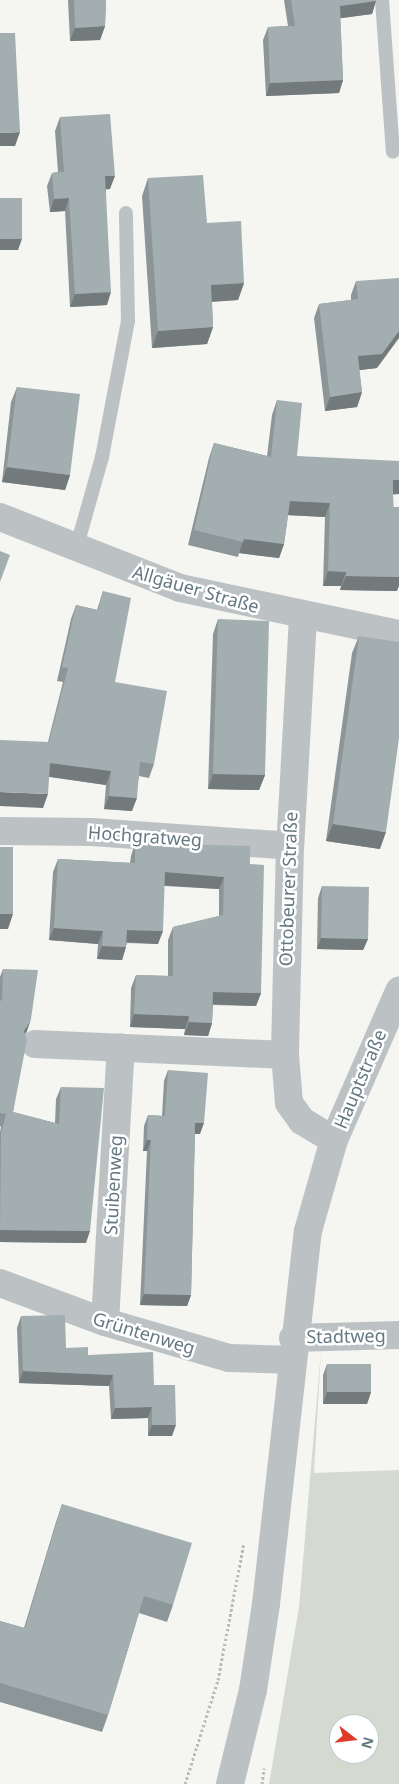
<!DOCTYPE html>
<html>
<head>
<meta charset="utf-8">
<style>
  body { margin:0 }
  #map { position:relative; width:399px; height:1784px; overflow:hidden; background:#f5f5f2; font-family:"Noto Sans",sans-serif }
  div>[style] { position:absolute }
  .green>* { inset:0; background:#d5dad1 }
  .path>* { height:3px; margin-top:-1.5px; transform-origin:0; background:repeating-linear-gradient(90deg,#b7bbbc 0 2.5px,transparent 0 5px) }
  .lane>* { height:14px; margin:-7px; padding:0 7px; transform-origin:7px; border-radius:7px; background:#bcc2c4 }
  .street>* { height:28px; margin:-14px; padding:0 14px; transform-origin:14px; border-radius:14px; background:#bcc2c4 }
  .wall>* { inset:0; background:#8c9698 }
  .shaded-wall>* { inset:0; background:#727a7c }
  .building>* { inset:0; background:#a3aeb1 }
  span { translate:-50% -50%; white-space:nowrap; text-align:center; line-height:1.15; -webkit-text-stroke:5px #fff; paint-order:stroke }
  .street-label { font-size:18px; color:#657982 }
  .north { position:absolute; left:329px; top:1714px; width:50px; height:50px; box-sizing:border-box; background:#fff; border:1px solid #c1c9cd; border-radius:50%; rotate:106deg; font-size:14px; font-weight:700; line-height:20px; text-align:center; color:#657982 }
  .north::after { content:''; display:block; margin:auto; width:18px; height:22px; background:#df3c28; clip-path:polygon(50% 0,100% 100%,50% 72%,0 100%) }
</style>
</head>
<body>
<div id="map">
  <div class="green">
    <div style="clip-path:polygon(evenodd,321px 1351px,314px 1473px,399px 1470px,399px 1784px,269px 1784px,299px 1607px,321px 1351px,339px 1724px,369px 1724px,369px 1754px,339px 1754px,339px 1724px)"></div>
  </div>
  <div class="path">
    <div style="left:185px;top:1784px;width:109px;rotate:-72.4deg"></div>
    <div style="left:218px;top:1680px;width:140px;rotate:-79.3deg"></div>
    <div style="left:262px;top:1784px;width:16px;rotate:-83deg"></div>
  </div>
  <div class="lane">
    <div style="left:382px;top:0;width:152px;rotate:85.9deg"></div>
    <div style="left:76px;top:549px;width:96px;rotate:-74.2deg"></div>
    <div style="left:102px;top:457px;width:138px;rotate:-79.2deg"></div>
    <div style="left:128px;top:321px;width:108px;rotate:-91.1deg"></div>
  </div>
  <div class="street">
    <div style="left:0;top:517px;width:193px;rotate:21.5deg"></div>
    <div style="left:180px;top:588px;width:224px;rotate:11.9deg"></div>
    <div style="left:303px;top:617px;width:229px;rotate:93.2deg"></div>
    <div style="left:290px;top:846px;width:209px;rotate:91.4deg"></div>
    <div style="left:285px;top:1055px;width:48px;rotate:85.2deg"></div>
    <div style="left:289px;top:1103px;width:22px;rotate:54deg"></div>
    <div style="left:302px;top:1121px;width:37px;rotate:31deg"></div>
    <div style="left:0;top:831px;width:92px;rotate:0.6deg"></div>
    <div style="left:92px;top:832px;width:198px;rotate:4deg"></div>
    <div style="left:35px;top:1044px;width:250px;rotate:2.5deg"></div>
    <div style="left:0;top:1283px;width:112px;rotate:20.4deg"></div>
    <div style="left:105px;top:1322px;width:129px;rotate:16.2deg"></div>
    <div style="left:229px;top:1358px;width:63px;rotate:1.8deg"></div>
    <div style="left:105px;top:1322px;width:275px;rotate:-86.7deg"></div>
    <div style="left:293px;top:1338px;width:106px;rotate:-1.6deg"></div>
    <div style="left:230px;top:1784px;width:97px;rotate:-76.3deg"></div>
    <div style="left:253px;top:1690px;width:87px;rotate:-81.4deg"></div>
    <div style="left:266px;top:1604px;width:375px;rotate:-83.6deg"></div>
    <div style="left:308px;top:1231px;width:95px;rotate:-74.1deg"></div>
    <div style="left:334px;top:1140px;width:163px;rotate:-66.4deg"></div>
  </div>
  <div class="wall">
    <div style="clip-path:polygon(68px 0,106px 0,105px 26px,100px 40px,70px 41px)"></div>
    <div style="clip-path:polygon(284px 0,376px 0,372px 14px,340px 18px,343px 80px,339px 93px,266px 96px,263px 40px,268px 27px,288px 26px)"></div>
    <div style="clip-path:polygon(60px 117px,110px 189px,106px 189px,107px 305px,70px 307px,65px 211px,50px 212px,47px 186px,52px 173px,58px 172px,55px 131px)"></div>
    <div style="clip-path:polygon(148px 178px,207px 223px,244px 283px,238px 300px,212px 302px,213px 327px,207px 344px,152px 348px,142px 196px)"></div>
    <div style="clip-path:polygon(356px 281px,377px 368px,359px 370px,362px 392px,357px 407px,325px 411px,314px 318px,319px 304px,351px 300px,351px 295px)"></div>
    <div style="clip-path:polygon(17px 387px,70px 475px,65px 490px,2px 482px,11px 402px)"></div>
    <div style="clip-path:polygon(277px 400px,297px 456px,393px 495px,397px 591px,340px 590px,341px 586px,323px 586px,325px 517px,288px 515px,284px 544px,279px 558px,239px 553px,238px 557px,188px 545px,209px 458px,214px 443px,267px 456px,272px 415px)"></div>
    <div style="clip-path:polygon(103px 591px,115px 682px,154px 764px,149px 778px,139px 776px,132px 811px,104px 809px,106px 785px,49px 777px,43px 808px,48px 742px,63px 682px,57px 681px,71px 619px,76px 605px,97px 610px)"></div>
    <div style="clip-path:polygon(218px 619px,265px 775px,259px 790px,208px 789px,213px 634px)"></div>
    <div style="clip-path:polygon(359px 636px,380px 849px,326px 841px,352px 653px)"></div>
    <div style="clip-path:polygon(135px 843px,250px 864px,261px 993px,256px 1006px,213px 1005px,212px 1023px,208px 1036px,184px 1035px,185px 1029px,130px 1027px,131px 988px,136px 975px,168px 976px,168px 940px,173px 927px,219px 916px,219px 889px,164px 886px,158px 944px,127px 943px,122px 960px,97px 959px,98px 944px,49px 940px,53px 872px,58px 859px,130px 863px,131px 856px)"></div>
    <div style="clip-path:polygon(322px 886px,368px 939px,363px 950px,317px 949px,318px 898px)"></div>
    <div style="clip-path:polygon(3px 969px,27px 1031px,25px 1034px,13px 1112px,55px 1123px,56px 1099px,61px 1087px,86px 1243px,0 1242px,0 1132px,1px 1127px,0 1126px,0 977px)"></div>
    <div style="clip-path:polygon(168px 1070px,200px 1134px,195px 1134px,191px 1295px,187px 1306px,140px 1305px,147px 1151px,143px 1151px,144px 1126px,148px 1115px,162px 1116px,164px 1081px)"></div>
    <div style="clip-path:polygon(21px 1316px,66px 1348px,88px 1355px,154px 1385px,172px 1436px,148px 1436px,148px 1418px,111px 1419px,109px 1386px,19px 1383px,17px 1328px)"></div>
    <div style="clip-path:polygon(327px 1364px,371px 1392px,367px 1404px,323px 1404px,323px 1375px)"></div>
    <div style="clip-path:polygon(62px 1504px,173px 1605px,167px 1622px,139px 1613px,108px 1715px,102px 1732px,0 1702px,0 1621px,24px 1628px,56px 1522px)"></div>
  </div>
  <div class="shaded-wall">
    <div style="clip-path:polygon(376px 1px,372px 14px,335px 19px,340px 6px)"></div>
    <div style="clip-path:polygon(105px 26px,100px 40px,70px 41px,75px 28px)"></div>
    <div style="clip-path:polygon(343px 80px,339px 93px,266px 96px,270px 83px)"></div>
    <div style="clip-path:polygon(20px 132px,15px 146px,0 146px,0 133px)"></div>
    <div style="clip-path:polygon(105px 176px,115px 176px,110px 189px,100px 190px)"></div>
    <div style="clip-path:polygon(69px 198px,65px 211px,50px 212px,54px 199px)"></div>
    <div style="clip-path:polygon(0 239px,22px 239px,18px 250px,0 250px)"></div>
    <div style="clip-path:polygon(244px 283px,238px 300px,204px 302px,211px 285px)"></div>
    <div style="clip-path:polygon(111px 292px,107px 305px,70px 307px,75px 294px)"></div>
    <div style="clip-path:polygon(213px 327px,207px 344px,152px 348px,158px 331px)"></div>
    <div style="clip-path:polygon(399px 331px,399px 338px,377px 368px,353px 371px,358px 356px)"></div>
    <div style="clip-path:polygon(362px 392px,357px 407px,325px 411px,330px 397px)"></div>
    <div style="clip-path:polygon(7px 467px,70px 475px,65px 490px,2px 482px)"></div>
    <div style="clip-path:polygon(393px 480px,399px 480px,399px 494px,388px 495px)"></div>
    <div style="clip-path:polygon(290px 501px,330px 503px,325px 517px,285px 515px)"></div>
    <div style="clip-path:polygon(244px 539px,284px 544px,279px 558px,239px 553px)"></div>
    <div style="clip-path:polygon(328px 571px,346px 572px,341px 586px,323px 586px)"></div>
    <div style="clip-path:polygon(346px 576px,399px 577px,399px 586px,397px 591px,340px 590px)"></div>
    <div style="clip-path:polygon(50px 763px,111px 771px,106px 785px,45px 776px)"></div>
    <div style="clip-path:polygon(213px 774px,265px 775px,259px 790px,208px 789px)"></div>
    <div style="clip-path:polygon(0 792px,48px 794px,43px 808px,0 806px)"></div>
    <div style="clip-path:polygon(109px 796px,137px 798px,132px 811px,104px 809px)"></div>
    <div style="clip-path:polygon(333px 824px,386px 832px,380px 849px,326px 841px)"></div>
    <div style="clip-path:polygon(165px 872px,224px 877px,219px 889px,160px 885px)"></div>
    <div style="clip-path:polygon(0 914px,13px 914px,8px 929px,0 929px)"></div>
    <div style="clip-path:polygon(54px 928px,103px 931px,98px 944px,49px 940px)"></div>
    <div style="clip-path:polygon(127px 930px,163px 931px,158px 944px,123px 942px)"></div>
    <div style="clip-path:polygon(321px 938px,368px 939px,363px 950px,317px 949px)"></div>
    <div style="clip-path:polygon(102px 946px,126px 947px,122px 960px,97px 959px)"></div>
    <div style="clip-path:polygon(213px 992px,261px 993px,256px 1006px,208px 1004px)"></div>
    <div style="clip-path:polygon(134px 1014px,189px 1016px,185px 1029px,130px 1027px)"></div>
    <div style="clip-path:polygon(31px 1019px,27px 1031px,19px 1043px,24px 1031px)"></div>
    <div style="clip-path:polygon(189px 1022px,212px 1023px,208px 1036px,184px 1035px)"></div>
    <div style="clip-path:polygon(195px 1123px,204px 1123px,200px 1134px,191px 1134px)"></div>
    <div style="clip-path:polygon(147px 1140px,151px 1140px,147px 1151px,143px 1151px)"></div>
    <div style="clip-path:polygon(0 1230px,90px 1231px,86px 1243px,0 1242px)"></div>
    <div style="clip-path:polygon(144px 1294px,191px 1295px,187px 1306px,140px 1305px)"></div>
    <div style="clip-path:polygon(23px 1371px,113px 1375px,109px 1386px,19px 1383px)"></div>
    <div style="clip-path:polygon(327px 1392px,371px 1392px,367px 1404px,323px 1404px)"></div>
    <div style="clip-path:polygon(152px 1407px,148px 1418px,111px 1419px,115px 1408px)"></div>
    <div style="clip-path:polygon(152px 1425px,176px 1425px,172px 1436px,148px 1436px)"></div>
  </div>
  <div class="building">
    <div style="clip-path:polygon(74px 0,106px 0,105px 26px,75px 28px)"></div>
    <div style="clip-path:polygon(291px 0,376px 0,376px 1px,340px 6px,343px 80px,270px 83px,268px 27px,295px 26px)"></div>
    <div style="clip-path:polygon(0 33px,15px 33px,20px 132px,0 133px)"></div>
    <div style="clip-path:polygon(110px 114px,115px 176px,105px 176px,111px 292px,75px 294px,69px 198px,54px 199px,52px 173px,64px 172px,60px 117px)"></div>
    <div style="clip-path:polygon(203px 175px,207px 223px,241px 221px,244px 283px,211px 285px,213px 327px,158px 331px,148px 178px)"></div>
    <div style="clip-path:polygon(0 198px,22px 198px,22px 239px,0 239px)"></div>
    <div style="clip-path:polygon(399px 278px,399px 331px,382px 354px,358px 356px,362px 392px,330px 397px,319px 304px,358px 299px,356px 281px)"></div>
    <div style="clip-path:polygon(17px 387px,80px 394px,70px 475px,7px 467px)"></div>
    <div style="clip-path:polygon(277px 400px,302px 403px,297px 456px,399px 461px,399px 480px,393px 480px,393px 507px,399px 507px,399px 577px,346px 576px,346px 572px,328px 571px,330px 503px,290px 501px,284px 544px,244px 539px,243px 542px,194px 530px,214px 443px,271px 457px)"></div>
    <div style="clip-path:polygon(0 551px,10px 555px,0 582px)"></div>
    <div style="clip-path:polygon(103px 591px,131px 598px,115px 682px,167px 691px,154px 764px,140px 762px,137px 798px,109px 796px,111px 771px,50px 763px,48px 794px,0 792px,0 740px,49px 742px,68px 668px,62px 667px,76px 605px,98px 610px)"></div>
    <div style="clip-path:polygon(218px 619px,269px 621px,265px 775px,213px 774px)"></div>
    <div style="clip-path:polygon(359px 636px,399px 642px,399px 738px,386px 832px,333px 824px)"></div>
    <div style="clip-path:polygon(135px 843px,250px 846px,250px 864px,264px 865px,261px 993px,213px 992px,212px 1023px,189px 1022px,189px 1016px,134px 1014px,136px 975px,173px 976px,173px 927px,223px 915px,224px 877px,165px 872px,163px 931px,127px 930px,126px 947px,102px 946px,103px 931px,54px 928px,58px 859px,135px 863px)"></div>
    <div style="clip-path:polygon(0 847px,13px 847px,13px 914px,0 914px)"></div>
    <div style="clip-path:polygon(322px 886px,369px 887px,368px 939px,321px 938px)"></div>
    <div style="clip-path:polygon(3px 969px,38px 970px,31px 1019px,24px 1031px,27px 1040px,13px 1112px,59px 1124px,61px 1087px,104px 1088px,90px 1231px,0 1230px,1px 1134px,6px 1114px,0 1113px,0 1000px,2px 1001px)"></div>
    <div style="clip-path:polygon(168px 1070px,208px 1073px,204px 1123px,195px 1123px,191px 1295px,144px 1294px,151px 1140px,147px 1140px,148px 1115px,165px 1116px)"></div>
    <div style="clip-path:polygon(65px 1315px,66px 1348px,88px 1347px,88px 1355px,153px 1352px,154px 1385px,175px 1385px,176px 1425px,152px 1425px,152px 1407px,115px 1408px,113px 1375px,23px 1371px,21px 1316px)"></div>
    <div style="clip-path:polygon(327px 1364px,371px 1364px,371px 1392px,327px 1392px)"></div>
    <div style="clip-path:polygon(62px 1504px,192px 1543px,173px 1605px,144px 1596px,108px 1715px,0 1683px,0 1621px,25px 1628px)"></div>
  </div>
  <div class="street-label">
    <span style="left:196px;top:589px;rotate:16deg">Allgäuer Straße</span>
    <span style="left:145px;top:836px;rotate:4deg">Hochgratweg</span>
    <span style="left:288px;top:889px;rotate:-88deg">Ottobeurer Straße</span>
    <span style="left:360px;top:1079px;rotate:-67deg">Hauptstraße</span>
    <span style="left:113px;top:1185px;rotate:-87deg">Stuibenweg</span>
    <span style="left:144px;top:1333px;rotate:17deg">Grüntenweg</span>
    <span style="left:346px;top:1336px;rotate:-1deg">Stadtweg</span>
  </div>
  <div class="north">N</div>
</div>
</body>
</html>
